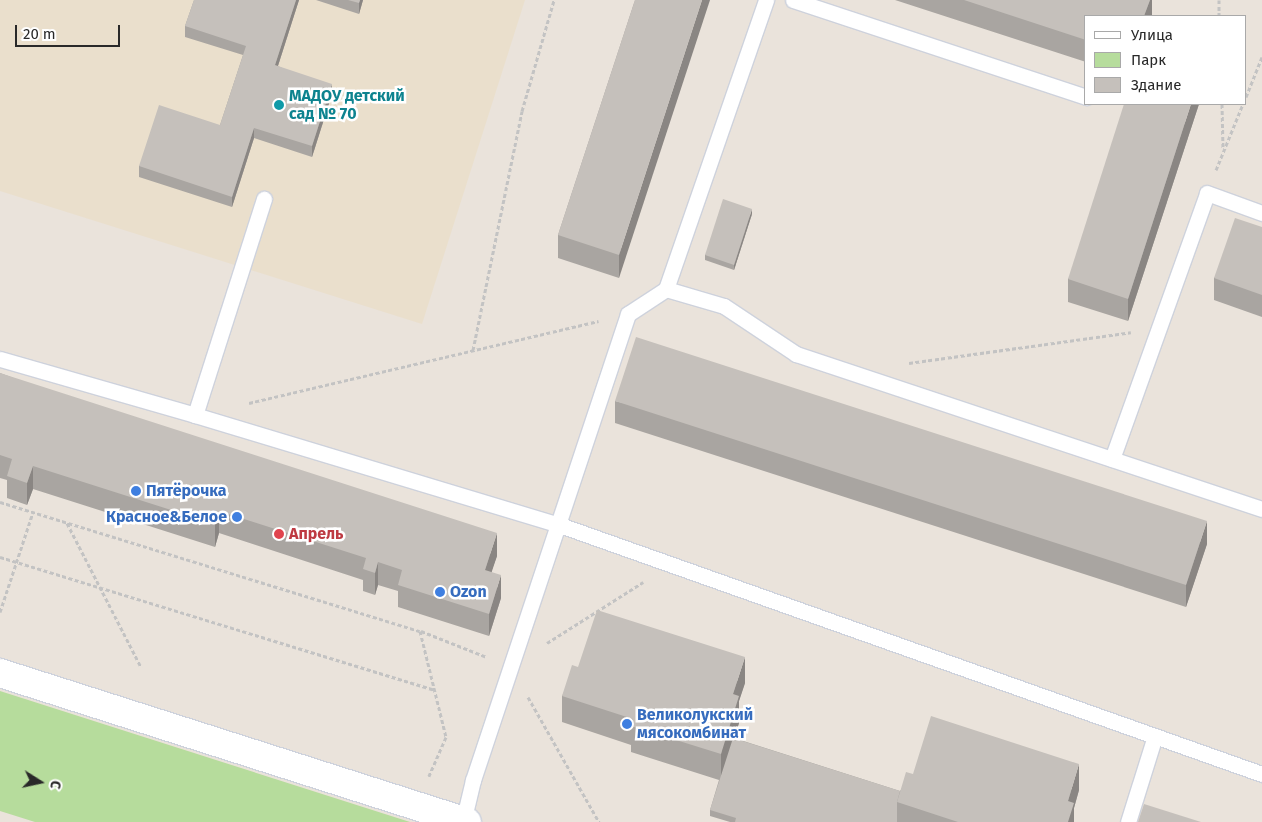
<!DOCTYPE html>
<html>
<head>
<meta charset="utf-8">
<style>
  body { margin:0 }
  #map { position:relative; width:1262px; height:822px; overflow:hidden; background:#eae3db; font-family:"Fira Sans",sans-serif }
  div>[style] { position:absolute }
  .education>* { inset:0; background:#eadfcc }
  .green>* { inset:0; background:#b6dc9c }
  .path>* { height:3px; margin-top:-1.5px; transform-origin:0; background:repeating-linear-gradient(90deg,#c3c3c3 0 4px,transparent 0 6.5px) }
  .roads { filter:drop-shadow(1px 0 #ced2dc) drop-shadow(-1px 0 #ced2dc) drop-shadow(0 1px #ced2dc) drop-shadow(0 -1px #ced2dc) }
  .service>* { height:15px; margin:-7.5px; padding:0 7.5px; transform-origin:7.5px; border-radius:7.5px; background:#fff }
  .minor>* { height:28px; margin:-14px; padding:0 14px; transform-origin:14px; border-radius:14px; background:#fff }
  .wall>* { inset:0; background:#a9a5a1 }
  .shaded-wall>* { inset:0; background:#8a8683 }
  .building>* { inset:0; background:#c5c0bb }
  .dots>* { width:14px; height:14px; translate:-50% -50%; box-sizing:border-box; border:2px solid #fff; border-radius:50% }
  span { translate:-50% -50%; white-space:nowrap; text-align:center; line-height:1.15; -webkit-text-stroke:5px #fff; paint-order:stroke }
  .culture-label { font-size:16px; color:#0d838f; font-weight:700 }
  .left { translate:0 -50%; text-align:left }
  .shop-label { font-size:16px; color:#366cbe; font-weight:700 }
  .right { translate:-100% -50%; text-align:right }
  .health-label { font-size:16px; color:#be3a42; font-weight:700 }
  .legend { position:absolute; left:1084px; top:15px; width:162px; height:90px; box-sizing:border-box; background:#fff; border:1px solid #a9a9a9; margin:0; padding:6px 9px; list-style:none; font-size:15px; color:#292929 }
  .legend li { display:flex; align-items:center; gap:10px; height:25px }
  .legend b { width:25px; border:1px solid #a9a9a9 }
  .north { position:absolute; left:15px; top:757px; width:50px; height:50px; -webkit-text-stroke:4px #fff; paint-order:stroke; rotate:100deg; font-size:14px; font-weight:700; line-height:20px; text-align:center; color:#292929 }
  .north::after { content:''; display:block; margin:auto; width:18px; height:22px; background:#292929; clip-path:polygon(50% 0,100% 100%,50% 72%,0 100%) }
  .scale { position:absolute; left:15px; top:25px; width:105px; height:22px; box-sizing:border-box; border:2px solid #292929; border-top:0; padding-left:6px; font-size:15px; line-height:18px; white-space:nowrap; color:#292929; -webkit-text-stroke:4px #fff; paint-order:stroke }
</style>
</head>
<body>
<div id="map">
  <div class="education">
    <div style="clip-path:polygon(0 0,525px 0,422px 324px,0 191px)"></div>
  </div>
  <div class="green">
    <div style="clip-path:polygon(0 691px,410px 822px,35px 822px,0 811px)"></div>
  </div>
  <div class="path">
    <div style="left:1219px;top:0;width:16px;rotate:90deg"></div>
    <div style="left:1246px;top:97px;width:43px;rotate:-68.2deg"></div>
    <div style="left:1222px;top:104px;width:44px;rotate:88.7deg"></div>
    <div style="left:1216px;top:170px;width:71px;rotate:-67.8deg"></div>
    <div style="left:473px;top:350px;width:244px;rotate:-78.4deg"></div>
    <div style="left:522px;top:111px;width:116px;rotate:-73.9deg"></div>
    <div style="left:909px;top:363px;width:224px;rotate:-7.9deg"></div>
    <div style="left:249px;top:403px;width:359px;rotate:-13.2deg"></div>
    <div style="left:0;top:502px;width:439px;rotate:17.1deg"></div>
    <div style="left:420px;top:631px;width:109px;rotate:76.2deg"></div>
    <div style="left:446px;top:737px;width:43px;rotate:113.6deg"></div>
    <div style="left:67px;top:523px;width:162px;rotate:62.8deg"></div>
    <div style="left:0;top:557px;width:454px;rotate:17deg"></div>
    <div style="left:0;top:612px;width:105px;rotate:-71.7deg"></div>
    <div style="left:421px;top:631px;width:71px;rotate:21.5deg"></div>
    <div style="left:547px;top:643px;width:114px;rotate:-32.4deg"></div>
    <div style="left:528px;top:697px;width:144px;rotate:60.4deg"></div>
  </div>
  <div class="roads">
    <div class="service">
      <div style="left:793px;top:0;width:309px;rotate:18.3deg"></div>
      <div style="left:666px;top:289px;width:60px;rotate:16.3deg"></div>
      <div style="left:724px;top:306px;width:87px;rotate:33.7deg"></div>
      <div style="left:796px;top:354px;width:491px;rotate:18.4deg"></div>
      <div style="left:0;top:359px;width:203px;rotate:16deg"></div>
      <div style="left:195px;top:415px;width:378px;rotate:16.8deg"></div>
      <div style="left:557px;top:524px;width:748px;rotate:19.53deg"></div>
      <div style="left:195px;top:415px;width:227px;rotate:-72.3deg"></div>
      <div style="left:1112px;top:459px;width:282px;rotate:-70.3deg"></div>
      <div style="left:1207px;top:193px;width:59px;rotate:20deg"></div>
      <div style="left:463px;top:822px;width:43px;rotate:-76.6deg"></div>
      <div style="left:473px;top:780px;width:491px;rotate:-71.6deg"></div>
      <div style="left:628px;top:314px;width:45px;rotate:-33.3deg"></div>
      <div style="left:666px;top:289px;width:306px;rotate:-70.9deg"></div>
      <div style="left:1128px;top:822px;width:90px;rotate:-72.6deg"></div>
    </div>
    <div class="minor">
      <div style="left:0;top:673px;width:490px;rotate:17.7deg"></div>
    </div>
  </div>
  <div class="wall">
    <div style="clip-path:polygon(194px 0,299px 0,278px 66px,332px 94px,312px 157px,254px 138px,232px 207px,139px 177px,139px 166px,220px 125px,243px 55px,185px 37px,185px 26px)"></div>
    <div style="clip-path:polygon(316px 0,363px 0,359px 14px)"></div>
    <div style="clip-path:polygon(635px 0,619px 278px,558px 258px,558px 235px)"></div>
    <div style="clip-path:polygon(895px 0,1152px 0,1152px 16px,1086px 16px,1086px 62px)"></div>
    <div style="clip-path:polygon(1199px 104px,1128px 321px,1068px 302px,1068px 279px)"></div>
    <div style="clip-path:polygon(752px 214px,734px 270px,705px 260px,705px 255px)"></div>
    <div style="clip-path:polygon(1262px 227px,1262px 317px,1214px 300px,1214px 278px)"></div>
    <div style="clip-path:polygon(0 373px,497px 556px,491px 572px,501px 598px,489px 636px,398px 607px,398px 591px,378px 585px,375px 595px,363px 591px,363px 580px,219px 533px,215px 547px,33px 489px,27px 505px,7px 498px,7px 480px,0 478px)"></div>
    <div style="clip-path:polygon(615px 401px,1207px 544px,1186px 607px,615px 423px)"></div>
    <div style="clip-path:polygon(578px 667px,745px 683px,739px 701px,739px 723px,734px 738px,900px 791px,913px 774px,1079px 790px,1074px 808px,1074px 822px,730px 822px,710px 816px,710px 810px,719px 780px,631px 752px,631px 745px,562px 722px,562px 696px)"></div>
  </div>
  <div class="shaded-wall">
    <div style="clip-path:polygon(296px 0,299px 0,275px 75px,275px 65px)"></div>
    <div style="clip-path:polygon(360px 0,363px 0,359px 14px,359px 3px)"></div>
    <div style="clip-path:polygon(702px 0,710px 0,619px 278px,619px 255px)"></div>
    <div style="clip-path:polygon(1150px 0,1152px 0,1152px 16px,1144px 16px)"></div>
    <div style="clip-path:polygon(332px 84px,332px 94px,312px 157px,312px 146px)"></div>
    <div style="clip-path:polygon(1191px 104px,1199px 104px,1128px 321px,1128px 299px)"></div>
    <div style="clip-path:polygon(254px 128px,254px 138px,232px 207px,232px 197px)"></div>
    <div style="clip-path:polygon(752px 209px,752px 214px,734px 270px,734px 265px)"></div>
    <div style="clip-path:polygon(33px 466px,33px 489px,27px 505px,27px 483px)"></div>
    <div style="clip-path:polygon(219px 511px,219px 533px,215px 547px,215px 524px)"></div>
    <div style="clip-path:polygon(1207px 521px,1207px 544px,1186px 607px,1186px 585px)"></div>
    <div style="clip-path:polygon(497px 533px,497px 556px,485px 592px,485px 570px)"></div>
    <div style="clip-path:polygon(378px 562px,378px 585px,375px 595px,375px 573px)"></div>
    <div style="clip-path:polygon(501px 575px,501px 598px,489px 636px,489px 614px)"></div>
    <div style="clip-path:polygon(745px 657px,745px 683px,739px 701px,739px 723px,721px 781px,721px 754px,733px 694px)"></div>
    <div style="clip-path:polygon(1079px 764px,1079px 790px,1074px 808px,1074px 822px,1068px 822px,1068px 801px)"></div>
  </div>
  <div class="building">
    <div style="clip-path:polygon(194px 0,296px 0,275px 65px,332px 84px,312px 146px,254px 128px,232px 197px,139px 166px,159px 105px,220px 125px,246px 46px,185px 26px)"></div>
    <div style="clip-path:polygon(348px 0,360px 0,359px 3px)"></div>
    <div style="clip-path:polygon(635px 0,702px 0,619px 255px,558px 235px)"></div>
    <div style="clip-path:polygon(964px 0,1150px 0,1144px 16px,1086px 16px,1086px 40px)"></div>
    <div style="clip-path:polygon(1124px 104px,1191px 104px,1128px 299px,1068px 279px)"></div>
    <div style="clip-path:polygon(723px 199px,752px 209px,734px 265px,705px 255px)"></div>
    <div style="clip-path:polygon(1235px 218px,1262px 227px,1262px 295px,1214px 278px)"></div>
    <div style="clip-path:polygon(636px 337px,1207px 521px,1186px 585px,615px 401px)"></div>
    <div style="clip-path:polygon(0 373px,497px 533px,485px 570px,501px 575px,489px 614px,398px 585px,402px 570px,378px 562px,375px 573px,363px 569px,366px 558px,219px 511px,215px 524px,33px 466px,27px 483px,7px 476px,12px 459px,0 455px)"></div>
    <div style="clip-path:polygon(597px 610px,745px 657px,733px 694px,739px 696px,721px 754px,631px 726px,633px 719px,562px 696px,572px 665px,578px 667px)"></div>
    <div style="clip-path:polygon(931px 716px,1079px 764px,1068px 801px,1074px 803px,1068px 822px,958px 822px,897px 802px,906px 772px,913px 774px)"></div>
    <div style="clip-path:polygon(733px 738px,900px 791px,897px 802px,897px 822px,735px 822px,736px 818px,710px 810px)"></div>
    <div style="clip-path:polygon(1144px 804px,1201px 822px,1138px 822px)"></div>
  </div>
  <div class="dots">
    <div style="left:279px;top:105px;background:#0f9aa8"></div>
    <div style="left:136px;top:491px;background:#3f7fe0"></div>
    <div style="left:237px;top:517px;background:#3f7fe0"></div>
    <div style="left:279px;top:534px;background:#e0444e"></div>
    <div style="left:440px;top:592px;background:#3f7fe0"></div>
    <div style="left:627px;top:724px;background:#3f7fe0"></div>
  </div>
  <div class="culture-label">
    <span class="left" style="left:289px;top:105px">МАДОУ детский<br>сад № 70</span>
  </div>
  <div class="shop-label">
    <span class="left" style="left:146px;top:491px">Пятёрочка</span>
    <span class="right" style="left:227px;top:517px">Красное&amp;Белое</span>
    <span class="left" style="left:450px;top:592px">Ozon</span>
    <span class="left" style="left:637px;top:724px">Великолукский<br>мясокомбинат</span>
  </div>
  <div class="health-label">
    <span class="left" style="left:289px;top:534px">Апрель</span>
  </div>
  <ul class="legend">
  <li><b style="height:6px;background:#fff"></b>Улица</li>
  <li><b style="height:14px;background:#b6dc9c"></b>Парк</li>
  <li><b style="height:14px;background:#c5c0bb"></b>Здание</li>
  </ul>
  <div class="north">С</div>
  <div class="scale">20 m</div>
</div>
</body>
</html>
